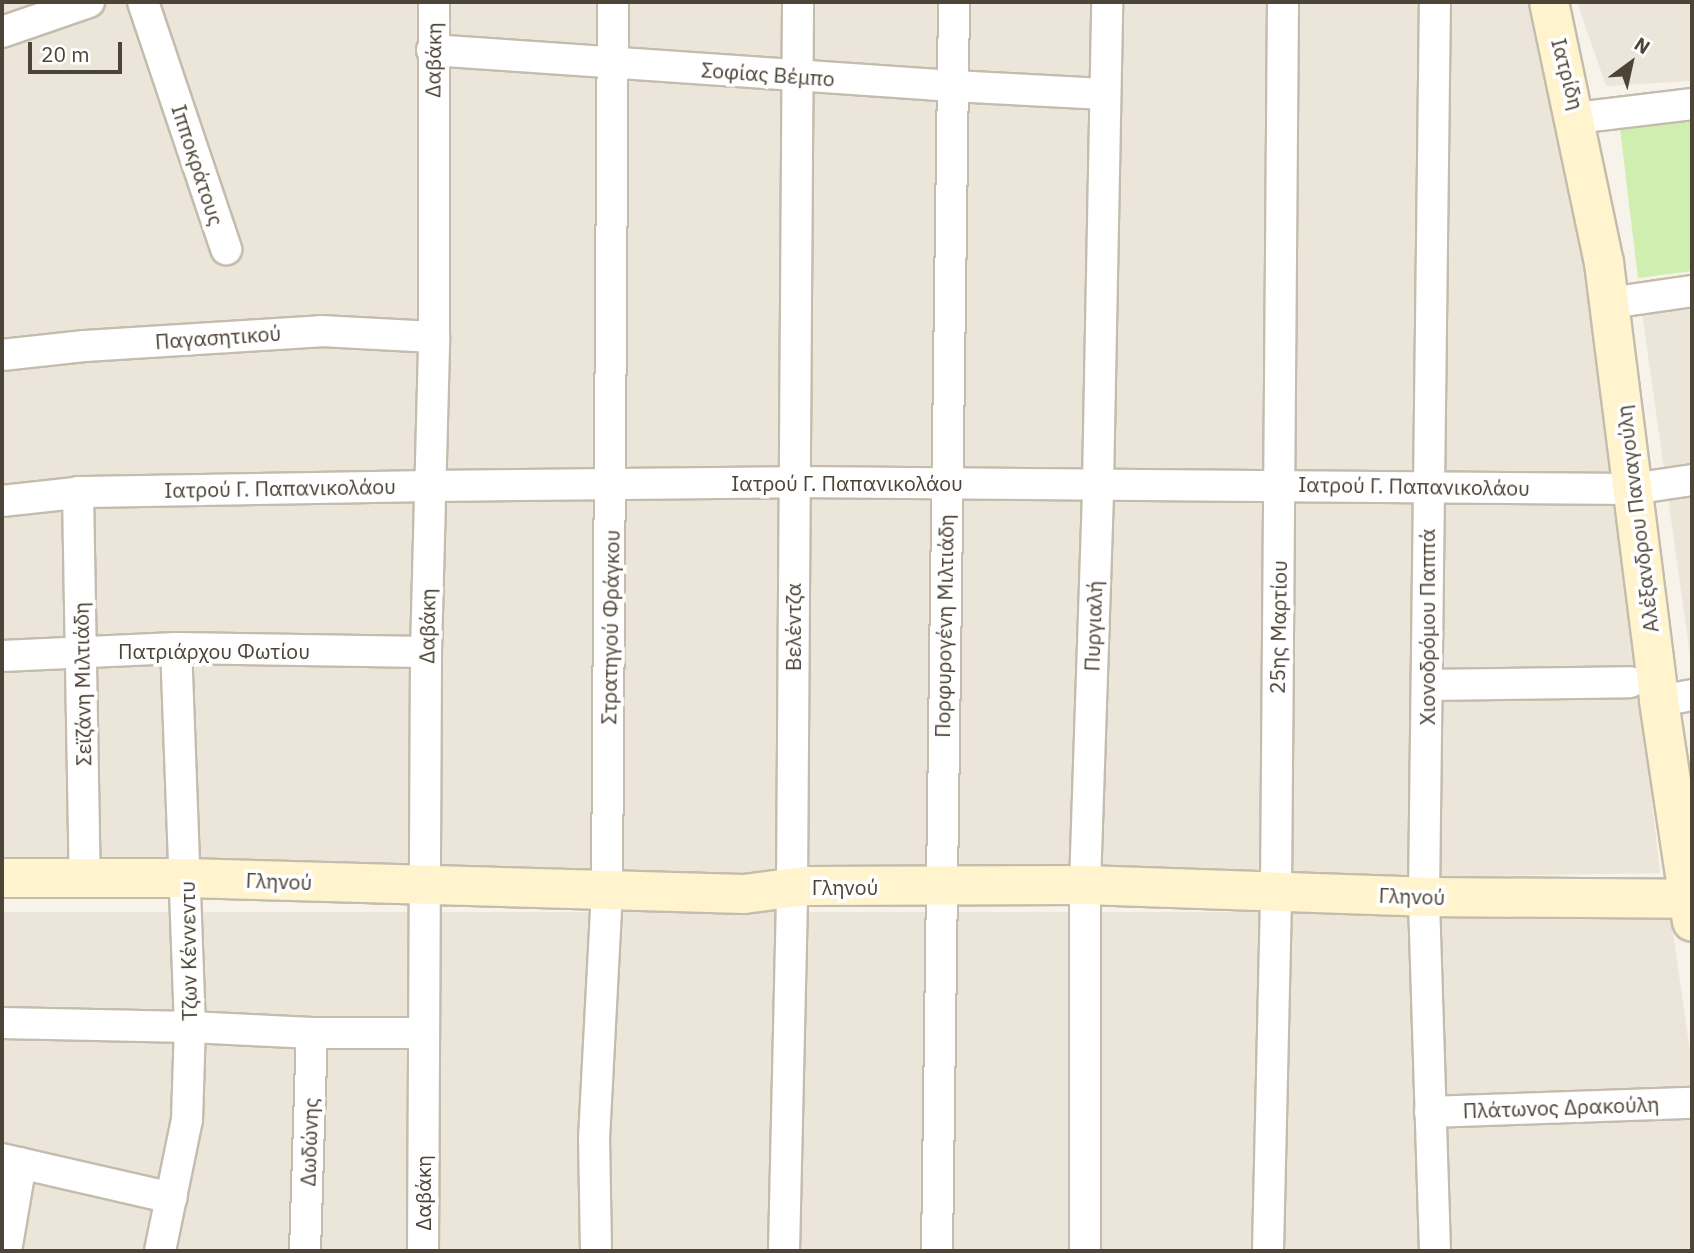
<!DOCTYPE html>
<html>
<head>
<meta charset="utf-8">
<style>
  body { margin:0 }
  #map { position:relative; width:1694px; height:1253px; overflow:hidden; background:#f7f3eb; font-family:"IBM Plex Sans",sans-serif }
  div>[style] { position:absolute }
  .residential>* { inset:0; background:#ebe6d9 }
  .green>* { inset:0; background:#d1eeb1 }
  .roads { filter:drop-shadow(2px 0 #c4bcac) drop-shadow(-2px 0 #c4bcac) drop-shadow(0 2px #c4bcac) drop-shadow(0 -2px #c4bcac) }
  .street>* { height:30px; margin:-15px; padding:0 15px; transform-origin:15px; border-radius:15px; background:#fff }
  .secondary>* { height:38px; margin:-19px; padding:0 19px; transform-origin:19px; border-radius:19px; background:#fff4cd }
  span { translate:-50% -50%; white-space:nowrap; text-align:center; line-height:1.15; -webkit-text-stroke:7px #fff; paint-order:stroke }
  .street-label { font-size:21px; color:#4c4437 }
  .frame { position:absolute; inset:0; border:4px solid #4c4437; pointer-events:none }
  .north { position:absolute; left:1596px; top:28px; width:70px; height:70px; -webkit-text-stroke:5px #fff; paint-order:stroke; rotate:33deg; font-size:19px; font-weight:700; line-height:28px; text-align:center; color:#4c4437 }
  .north::after { content:''; display:block; margin:auto; width:24px; height:32px; background:#4c4437; clip-path:polygon(50% 0,100% 100%,50% 72%,0 100%) }
  .scale { position:absolute; left:28px; top:42px; width:94px; height:32px; box-sizing:border-box; border:4px solid #4c4437; border-top:0; padding-left:9px; font-size:21px; line-height:24px; white-space:nowrap; color:#4c4437; -webkit-text-stroke:5px #fff; paint-order:stroke }
</style>
</head>
<body>
<div id="map">
  <div class="residential">
    <div style="clip-path:polygon(2px 2px,1528px 2px,1535px 39px,1563px 124px,1611px 439px,1660px 873px,1411px 877px,778px 866px,755px 879px,2px 859px)"></div>
    <div style="clip-path:polygon(1577px 2px,1692px 2px,1692px 81px,1606px 86px)"></div>
    <div style="clip-path:polygon(1692px 305px,1692px 669px,1642px 312px)"></div>
    <div style="clip-path:polygon(1669px 905px,1692px 1066px,1692px 1251px,2px 1251px,2px 912px,1498px 912px)"></div>
  </div>
  <div class="green">
    <div style="clip-path:polygon(1692px 121px,1692px 271px,1638px 278px,1620px 129px)"></div>
  </div>
  <div class="roads">
    <div class="street">
      <div style="left:143px;top:2px;width:261px;rotate:71.4deg"></div>
      <div style="left:2px;top:32px;width:92px;rotate:-19deg"></div>
      <div style="left:432px;top:50px;width:522px;rotate:3.95deg"></div>
      <div style="left:953px;top:86px;width:151px;rotate:3deg"></div>
      <div style="left:1575px;top:118px;width:118px;rotate:-6.8deg"></div>
      <div style="left:1610px;top:303px;width:83px;rotate:-8.3deg"></div>
      <div style="left:2px;top:355px;width:83px;rotate:-6.2deg"></div>
      <div style="left:85px;top:346px;width:236px;rotate:-3.6deg"></div>
      <div style="left:321px;top:331px;width:113px;rotate:3deg"></div>
      <div style="left:78px;top:492px;width:385px;rotate:89deg"></div>
      <div style="left:2px;top:501px;width:83px;rotate:-6.2deg"></div>
      <div style="left:85px;top:492px;width:345px;rotate:-1deg"></div>
      <div style="left:430px;top:486px;width:363px;rotate:-0.6deg"></div>
      <div style="left:793px;top:482px;width:839px;rotate:0.48deg"></div>
      <div style="left:1632px;top:489px;width:61px;rotate:-8.5deg"></div>
      <div style="left:2px;top:656px;width:174px;rotate:-2.6deg"></div>
      <div style="left:176px;top:648px;width:250px;rotate:0.9deg"></div>
      <div style="left:1427px;top:685px;width:203px;rotate:-0.8deg"></div>
      <div style="left:1659px;top:701px;width:34px;rotate:-10deg"></div>
      <div style="left:2px;top:1023px;width:188px;rotate:1.2deg"></div>
      <div style="left:190px;top:1027px;width:122px;rotate:2.8deg"></div>
      <div style="left:312px;top:1033px;width:111px"></div>
      <div style="left:1430px;top:1112px;width:262px;rotate:-2deg"></div>
      <div style="left:2px;top:1159px;width:174px;rotate:12.9deg"></div>
      <div style="left:6px;top:1251px;width:89px;rotate:-80.3deg"></div>
      <div style="left:160px;top:1251px;width:134px;rotate:-78.4deg"></div>
      <div style="left:187px;top:1120px;width:93px;rotate:-88.2deg"></div>
      <div style="left:190px;top:1027px;width:379px;rotate:-92.1deg"></div>
      <div style="left:305px;top:1251px;width:218px;rotate:-88.2deg"></div>
      <div style="left:423px;top:1251px;width:599px;rotate:-89.71deg"></div>
      <div style="left:426px;top:652px;width:315px;rotate:-88.5deg"></div>
      <div style="left:434px;top:337px;width:335px;rotate:-90deg"></div>
      <div style="left:596px;top:1251px;width:112px;rotate:-91deg"></div>
      <div style="left:594px;top:1139px;width:250px;rotate:-87deg"></div>
      <div style="left:607px;top:889px;width:887px;rotate:-89.61deg"></div>
      <div style="left:784px;top:1251px;width:363px;rotate:-88.7deg"></div>
      <div style="left:792px;top:888px;width:886px;rotate:-89.61deg"></div>
      <div style="left:937px;top:1251px;width:1249px;rotate:-89.22deg"></div>
      <div style="left:1085px;top:1251px;width:366px;rotate:-90deg"></div>
      <div style="left:1085px;top:885px;width:401px;rotate:-88.1deg"></div>
      <div style="left:1098px;top:484px;width:482px;rotate:-88.9deg"></div>
      <div style="left:1268px;top:1251px;width:360px;rotate:-88.7deg"></div>
      <div style="left:1276px;top:891px;width:889px;rotate:-89.55deg"></div>
      <div style="left:1435px;top:1251px;width:354px;rotate:-91.8deg"></div>
      <div style="left:1424px;top:897px;width:895px;rotate:-89.3deg"></div>
    </div>
    <div class="secondary">
      <div style="left:1549px;top:2px;width:267px;rotate:78.1deg"></div>
      <div style="left:1604px;top:263px;width:441px;rotate:82.8deg"></div>
      <div style="left:1659px;top:701px;width:223px;rotate:81.5deg"></div>
      <div style="left:2px;top:878px;width:184px"></div>
      <div style="left:186px;top:878px;width:558px;rotate:1.64deg"></div>
      <div style="left:744px;top:894px;width:63px;rotate:-7.4deg"></div>
      <div style="left:806px;top:886px;width:279px;rotate:-0.2deg"></div>
      <div style="left:1085px;top:885px;width:339px;rotate:2deg"></div>
      <div style="left:1424px;top:897px;width:265px;rotate:0.4deg"></div>
    </div>
  </div>
  <div class="street-label">
    <span style="left:433px;top:60px;rotate:-89deg">Δαβάκη</span>
    <span style="left:768px;top:74px;rotate:4deg">Σοφίας Βέμπο</span>
    <span style="left:1568px;top:74px;rotate:75deg">Ιατρίδη</span>
    <span style="left:198px;top:165px;rotate:72deg">Ιπποκράτους</span>
    <span style="left:218px;top:337px;rotate:-4deg">Παγασητικού</span>
    <span style="left:847px;top:483px">Ιατρού Γ. Παπανικολάου</span>
    <span style="left:1414px;top:486px;rotate:1deg">Ιατρού Γ. Παπανικολάου</span>
    <span style="left:280px;top:488px;rotate:-1deg">Ιατρού Γ. Παπανικολάου</span>
    <span style="left:1637px;top:519px;rotate:-97deg">Αλέξανδρου Παναγούλη</span>
    <span style="left:427px;top:626px;rotate:-89deg">Δαβάκη</span>
    <span style="left:944px;top:626px;rotate:-89deg">Πορφυρογένη Μιλτιάδη</span>
    <span style="left:1093px;top:626px;rotate:-88deg">Πυργιαλή</span>
    <span style="left:610px;top:627px;rotate:-89deg">Στρατηγού Φράγκου</span>
    <span style="left:793px;top:627px;rotate:-90deg">Βελέντζα</span>
    <span style="left:1278px;top:627px;rotate:-89deg">25ης Μαρτίου</span>
    <span style="left:1427px;top:627px;rotate:-90deg">Χιονοδρόμου Παππά</span>
    <span style="left:214px;top:651px">Πατριάρχου Φωτίου</span>
    <span style="left:82px;top:684px;rotate:-91deg">Σεϊζάνη Μιλτιάδη</span>
    <span style="left:279px;top:881px;rotate:2deg">Γληνού</span>
    <span style="left:845px;top:887px">Γληνού</span>
    <span style="left:1412px;top:896px;rotate:2deg">Γληνού</span>
    <span style="left:188px;top:951px;rotate:-91deg">Τζων Κέννεντυ</span>
    <span style="left:1561px;top:1107px;rotate:-2deg">Πλάτωνος Δρακούλη</span>
    <span style="left:309px;top:1142px;rotate:-88deg">Δωδώνης</span>
    <span style="left:423px;top:1193px;rotate:-90deg">Δαβάκη</span>
  </div>
  <div class="frame"></div>
  <div class="north">N</div>
  <div class="scale">20 m</div>
</div>
</body>
</html>
